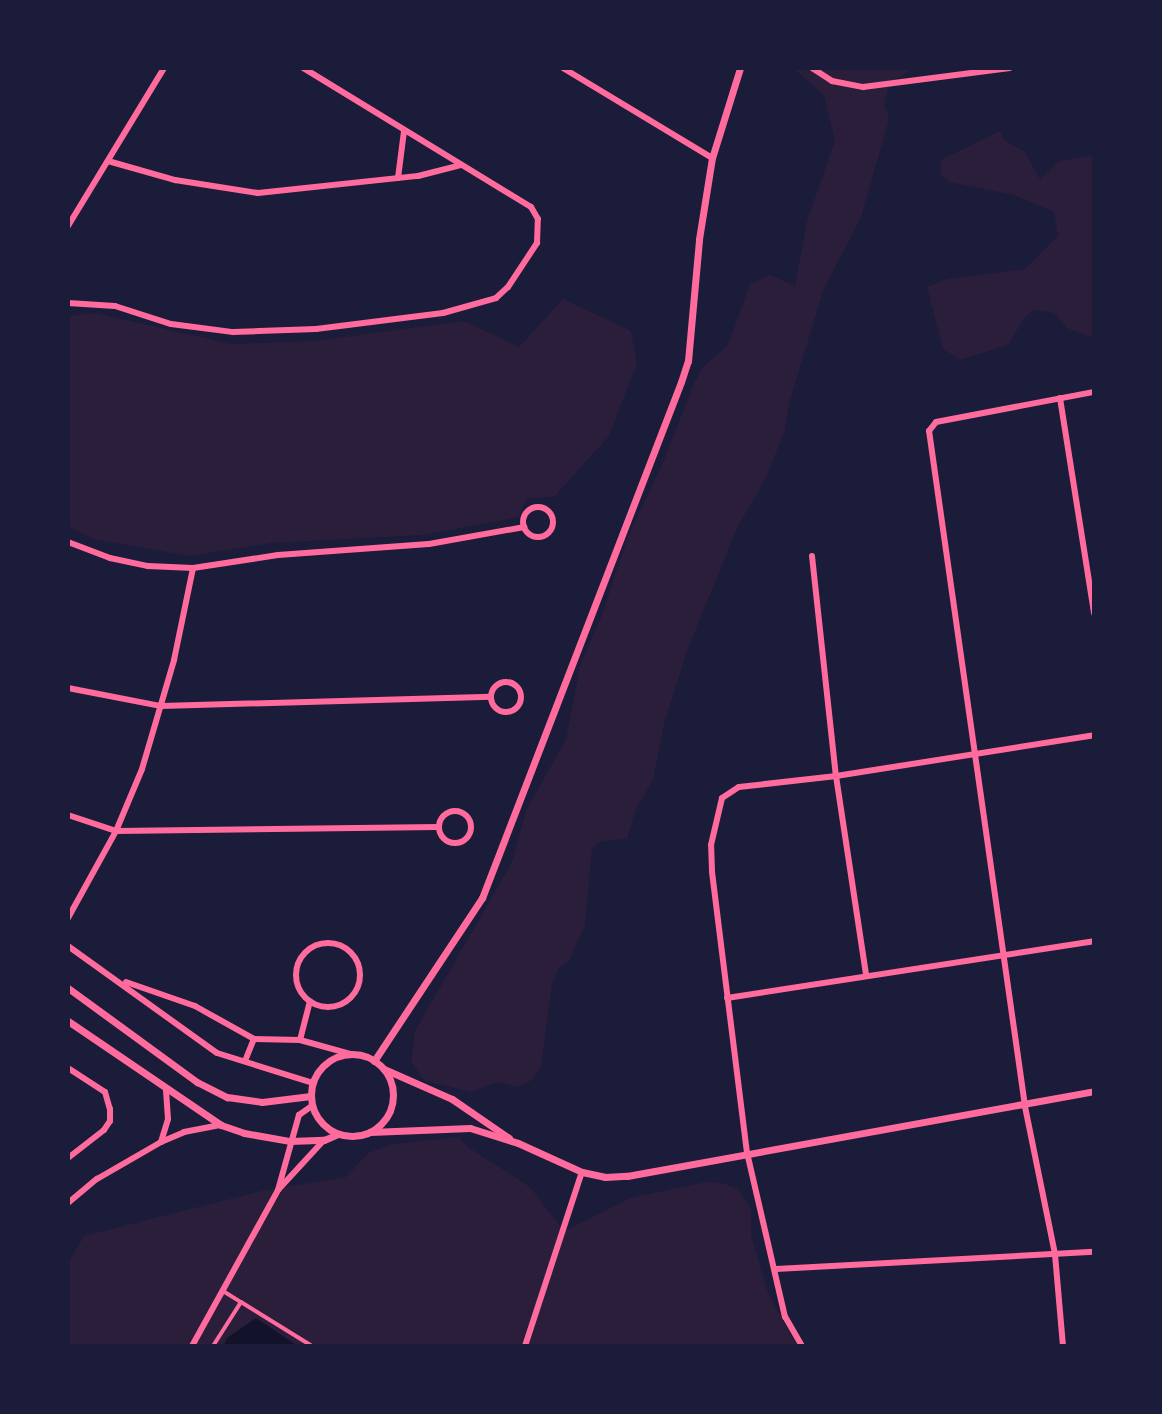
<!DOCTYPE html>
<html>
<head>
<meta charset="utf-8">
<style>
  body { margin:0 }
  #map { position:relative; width:1162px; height:1414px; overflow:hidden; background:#1b1b3a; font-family:Rubik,sans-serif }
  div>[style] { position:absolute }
  .green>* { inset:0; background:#2a1e3b }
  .water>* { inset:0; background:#12122b }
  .pedestrian>* { height:4px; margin:-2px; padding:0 2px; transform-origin:2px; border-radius:2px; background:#ff6b9d }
  .minor>* { height:6px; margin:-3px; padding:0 3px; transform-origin:3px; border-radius:3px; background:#ff6b9d }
  .minor>.ring { margin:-3px; padding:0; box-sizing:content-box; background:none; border:6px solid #ff6b9d; border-radius:50% }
  .tertiary>* { height:7px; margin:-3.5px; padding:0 3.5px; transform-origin:3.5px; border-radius:3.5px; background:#ff6b9d }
  .tertiary>.ring { margin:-3.5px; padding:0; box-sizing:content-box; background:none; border:7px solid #ff6b9d; border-radius:50% }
  span { translate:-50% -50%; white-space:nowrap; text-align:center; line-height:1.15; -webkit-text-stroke:7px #1b1b3a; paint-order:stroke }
  .frame { position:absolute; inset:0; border:70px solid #1b1b3a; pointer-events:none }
</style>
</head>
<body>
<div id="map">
  <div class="green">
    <div style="clip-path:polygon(793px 68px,914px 68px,889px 84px,884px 107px,888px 112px,888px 123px,861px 217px,823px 291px,789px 404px,785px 430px,766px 478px,738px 526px,687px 651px,664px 724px,653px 780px,636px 809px,627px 839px,602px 841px,592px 848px,585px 925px,569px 961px,559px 968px,552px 983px,541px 1067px,532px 1080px,518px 1087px,497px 1082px,471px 1092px,425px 1081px,411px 1062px,415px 1031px,512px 862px,526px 811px,566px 739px,580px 666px,602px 615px,628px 536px,663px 463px,694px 383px,704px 366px,728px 345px,750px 284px,770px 275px,795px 286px,807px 221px,835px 141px,824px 95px)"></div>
    <div style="clip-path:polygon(1000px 131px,1004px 140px,1025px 152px,1040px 179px,1058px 162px,1094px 155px,1094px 338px,1067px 328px,1054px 313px,1034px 310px,1024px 318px,1008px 345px,960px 360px,943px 349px,927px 287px,948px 279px,1025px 269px,1058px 236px,1054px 212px,1014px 195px,949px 182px,941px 175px,941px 160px)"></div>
    <div style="clip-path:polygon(563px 299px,631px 331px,637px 363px,609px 436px,554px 497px,527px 498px,519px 517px,422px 535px,272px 543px,190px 556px,92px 539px,68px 526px,68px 316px,95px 313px,231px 344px,314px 341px,464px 321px,519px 347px)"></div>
    <div style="clip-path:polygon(459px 1137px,468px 1147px,530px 1187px,564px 1231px,630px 1198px,706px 1182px,722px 1183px,738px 1189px,751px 1209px,751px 1236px,768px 1293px,797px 1346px,68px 1346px,68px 1263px,84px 1236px,261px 1191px,346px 1177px,368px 1153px,393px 1144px)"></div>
  </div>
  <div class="water">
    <div style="clip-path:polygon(256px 1318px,298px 1346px,223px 1346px,227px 1338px)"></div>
  </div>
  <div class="pedestrian">
    <div style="left:223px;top:1291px;width:22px;rotate:32deg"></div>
    <div style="left:213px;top:1346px;width:52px;rotate:-57.5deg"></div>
    <div style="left:241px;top:1302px;width:84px;rotate:31.8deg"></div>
  </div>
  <div class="minor">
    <div style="left:563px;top:68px;width:174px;rotate:31.1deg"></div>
    <div style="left:812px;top:68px;width:24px;rotate:33deg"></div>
    <div style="left:832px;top:81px;width:32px;rotate:11deg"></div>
    <div style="left:863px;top:87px;width:148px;rotate:-7.4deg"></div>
    <div style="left:108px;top:161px;width:70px;rotate:15.8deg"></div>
    <div style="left:175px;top:180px;width:84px;rotate:8.9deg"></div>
    <div style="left:258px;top:193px;width:161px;rotate:-6.1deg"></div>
    <div style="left:418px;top:176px;width:44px;rotate:-14.3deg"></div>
    <div style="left:398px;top:178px;width:47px;rotate:-82.7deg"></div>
    <div style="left:68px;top:226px;width:185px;rotate:-58.7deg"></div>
    <div style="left:68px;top:303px;width:47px;rotate:3.7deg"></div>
    <div style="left:115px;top:306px;width:59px;rotate:17.8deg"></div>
    <div style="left:171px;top:324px;width:63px;rotate:7.4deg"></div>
    <div style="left:233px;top:332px;width:26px;rotate:-2deg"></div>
    <div style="left:259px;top:331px;width:57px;rotate:-2deg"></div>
    <div style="left:316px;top:329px;width:128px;rotate:-7.2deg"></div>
    <div style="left:443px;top:313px;width:55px;rotate:-15.8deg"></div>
    <div style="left:496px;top:298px;width:16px;rotate:-43deg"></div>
    <div style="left:508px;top:287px;width:53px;rotate:-56.6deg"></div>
    <div style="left:537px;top:243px;width:24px;rotate:-88deg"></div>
    <div style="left:538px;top:219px;width:14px;rotate:-120deg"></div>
    <div style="left:531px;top:207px;width:267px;rotate:-148.6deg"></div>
    <div style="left:1060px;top:398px;width:218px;rotate:81deg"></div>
    <div class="ring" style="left:523px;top:507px;width:24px;height:24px"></div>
    <div style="left:68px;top:542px;width:45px;rotate:20.9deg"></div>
    <div style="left:110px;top:558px;width:39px;rotate:12deg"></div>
    <div style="left:148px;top:566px;width:45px;rotate:2.5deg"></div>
    <div style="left:193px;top:568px;width:86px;rotate:-8.7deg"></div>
    <div style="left:278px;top:555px;width:151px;rotate:-4.2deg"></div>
    <div style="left:429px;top:544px;width:97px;rotate:-10.1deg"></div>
    <div style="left:812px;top:556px;width:221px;rotate:83.8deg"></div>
    <div style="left:836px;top:776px;width:200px;rotate:81.4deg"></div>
    <div class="ring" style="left:491px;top:682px;width:24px;height:24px"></div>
    <div style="left:68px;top:688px;width:95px;rotate:11deg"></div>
    <div style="left:161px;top:706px;width:330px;rotate:-1.6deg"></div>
    <div class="ring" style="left:439px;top:811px;width:26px;height:26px"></div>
    <div style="left:68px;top:815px;width:51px;rotate:18.4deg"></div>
    <div style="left:116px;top:831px;width:322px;rotate:-0.7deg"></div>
    <div style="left:68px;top:918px;width:99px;rotate:-61.1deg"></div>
    <div style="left:116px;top:831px;width:67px;rotate:-67.2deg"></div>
    <div style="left:142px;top:769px;width:114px;rotate:-73.6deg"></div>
    <div style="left:174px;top:660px;width:94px;rotate:-78.3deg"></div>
    <div class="ring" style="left:296px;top:943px;width:58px;height:58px"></div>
    <div style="left:68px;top:946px;width:183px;rotate:35.7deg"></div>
    <div style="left:217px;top:1053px;width:101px;rotate:17.4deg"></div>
    <div style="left:126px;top:982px;width:73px;rotate:19.2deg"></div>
    <div style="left:195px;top:1006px;width:68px;rotate:29.2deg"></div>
    <div style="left:254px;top:1039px;width:46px;rotate:1.2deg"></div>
    <div style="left:300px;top:1040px;width:52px;rotate:15.6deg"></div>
    <div style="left:727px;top:998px;width:371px;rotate:-8.8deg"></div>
    <div style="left:300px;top:1040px;width:40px;rotate:-75.6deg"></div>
    <div style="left:245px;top:1061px;width:24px;rotate:-68deg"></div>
    <div style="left:68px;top:1068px;width:44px;rotate:33deg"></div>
    <div style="left:105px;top:1092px;width:18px;rotate:74deg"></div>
    <div style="left:110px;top:1109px;width:12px;rotate:90deg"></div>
    <div style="left:110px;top:1121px;width:11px;rotate:124deg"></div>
    <div style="left:104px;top:1130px;width:46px;rotate:142.1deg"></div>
    <div style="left:161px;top:1142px;width:24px;rotate:-73deg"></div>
    <div style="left:168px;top:1119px;width:30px;rotate:-94deg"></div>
    <div style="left:278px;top:1190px;width:68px;rotate:-47.4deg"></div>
    <div style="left:68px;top:1203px;width:38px;rotate:-40deg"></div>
    <div style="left:97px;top:1179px;width:74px;rotate:-30deg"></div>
    <div style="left:161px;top:1142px;width:25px;rotate:-23deg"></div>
    <div style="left:184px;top:1132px;width:38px;rotate:-11deg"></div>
    <div style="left:776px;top:1269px;width:318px;rotate:-3.1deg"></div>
    <div style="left:192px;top:1346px;width:178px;rotate:-61.1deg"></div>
    <div style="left:278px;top:1190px;width:78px;rotate:-74.4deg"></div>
    <div style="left:299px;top:1115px;width:16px;rotate:-35deg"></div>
    <div style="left:525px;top:1346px;width:183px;rotate:-71.9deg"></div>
    <div style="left:802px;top:1346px;width:34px;rotate:-120deg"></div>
    <div style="left:785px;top:1317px;width:168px;rotate:-103deg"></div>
    <div style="left:747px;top:1153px;width:284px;rotate:-97.1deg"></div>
    <div style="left:712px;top:871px;width:26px;rotate:-92deg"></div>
    <div style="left:711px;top:845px;width:48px;rotate:-76.8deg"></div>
    <div style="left:722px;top:798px;width:20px;rotate:-33deg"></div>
    <div style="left:739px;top:787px;width:98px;rotate:-6.5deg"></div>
    <div style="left:836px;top:776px;width:261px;rotate:-9deg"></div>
    <div style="left:1063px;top:1346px;width:92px;rotate:-95deg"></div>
    <div style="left:1055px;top:1254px;width:151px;rotate:-101.5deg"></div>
    <div style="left:1025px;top:1106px;width:682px;rotate:-98.09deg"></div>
    <div style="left:929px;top:431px;width:11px;rotate:-52deg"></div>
    <div style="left:936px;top:422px;width:161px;rotate:-10.8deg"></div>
  </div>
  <div class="tertiary">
    <div style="left:68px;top:988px;width:160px;rotate:36.1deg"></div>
    <div style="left:197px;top:1082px;width:34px;rotate:27deg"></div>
    <div style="left:227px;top:1097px;width:35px;rotate:8deg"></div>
    <div style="left:262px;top:1102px;width:49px;rotate:-7deg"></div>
    <div style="left:68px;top:1021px;width:185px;rotate:34.2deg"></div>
    <div style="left:221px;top:1125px;width:24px;rotate:19deg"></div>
    <div style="left:244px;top:1133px;width:47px;rotate:9.9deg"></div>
    <div style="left:290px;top:1141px;width:34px;rotate:-2deg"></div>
    <div style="left:324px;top:1140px;width:15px;rotate:-23deg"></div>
    <div class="ring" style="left:311px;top:1054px;width:75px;height:75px"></div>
    <div style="left:374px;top:1061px;width:196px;rotate:-56.5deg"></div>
    <div style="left:482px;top:898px;width:553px;rotate:-68.91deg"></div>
    <div style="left:681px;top:382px;width:22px;rotate:-72deg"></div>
    <div style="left:688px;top:361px;width:122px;rotate:-84.8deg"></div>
    <div style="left:699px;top:239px;width:82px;rotate:-80.9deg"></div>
    <div style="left:712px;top:158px;width:94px;rotate:-72.7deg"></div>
    <div style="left:384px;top:1069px;width:74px;rotate:23.8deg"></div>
    <div style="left:452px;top:1099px;width:69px;rotate:34.4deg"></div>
    <div style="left:370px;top:1132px;width:100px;rotate:-2.3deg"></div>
    <div style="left:470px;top:1128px;width:50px;rotate:17.4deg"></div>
    <div style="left:518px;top:1143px;width:70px;rotate:24.4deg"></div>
    <div style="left:582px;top:1172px;width:24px;rotate:12deg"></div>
    <div style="left:605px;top:1177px;width:22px;rotate:-3deg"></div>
    <div style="left:627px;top:1176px;width:475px;rotate:-10.3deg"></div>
  </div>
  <div class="frame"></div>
</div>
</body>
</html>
